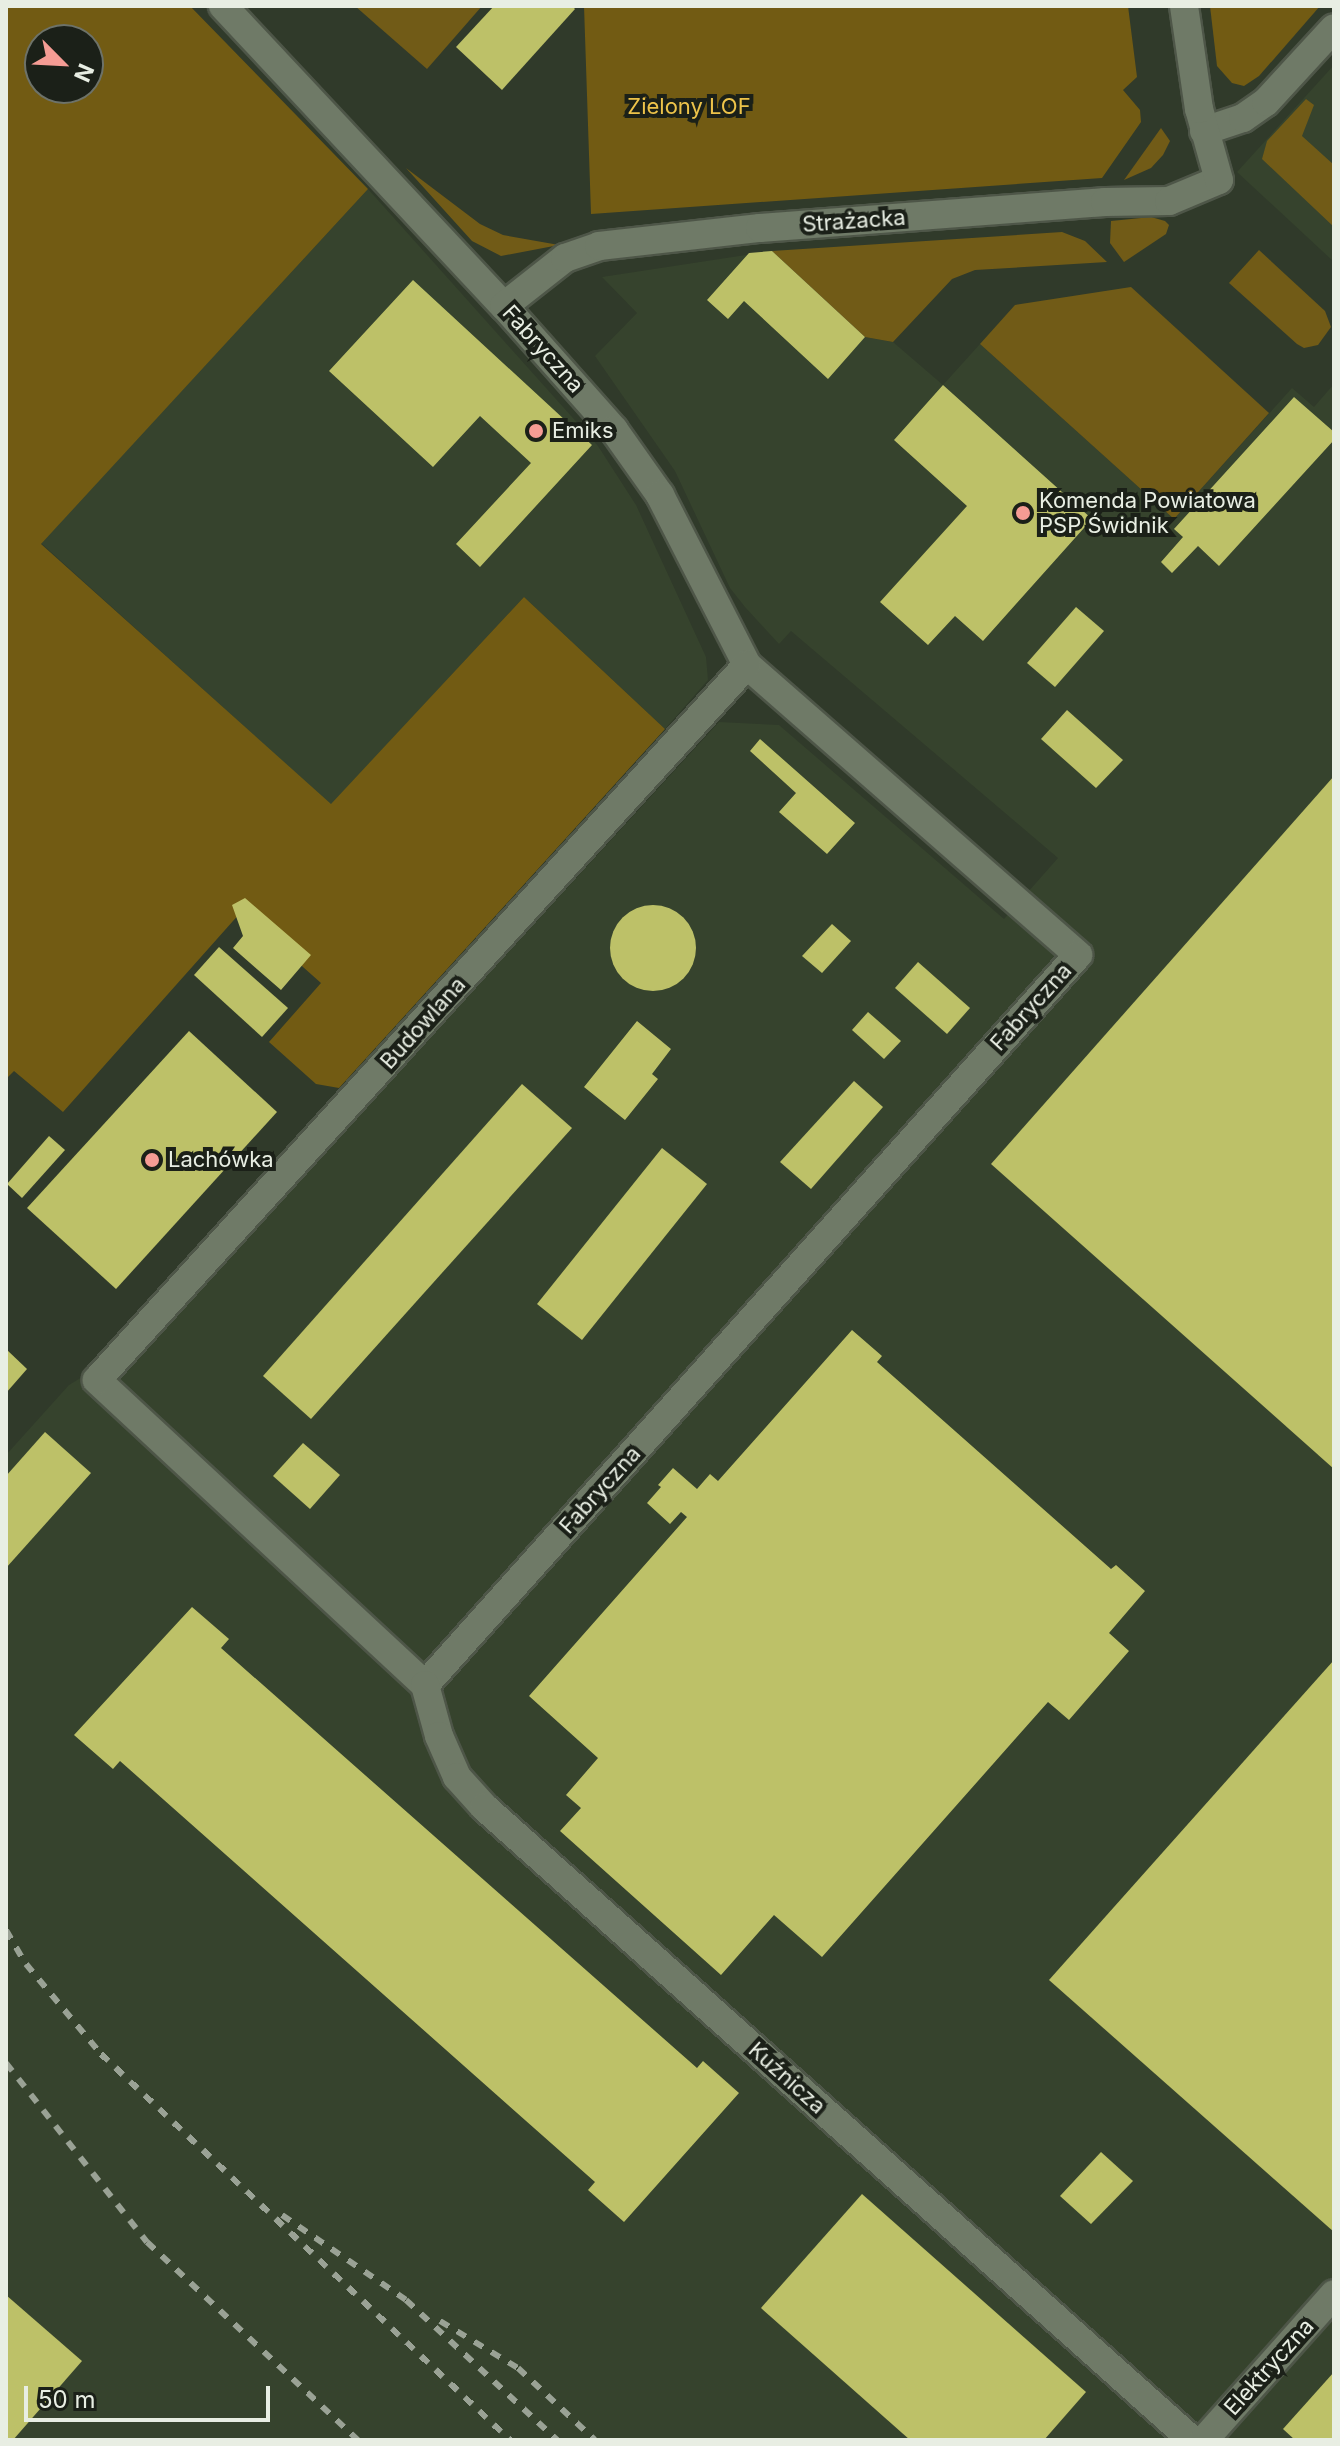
<!DOCTYPE html>
<html>
<head>
<meta charset="utf-8">
<style>
  body { margin:0 }
  #map { position:relative; width:1340px; height:2446px; overflow:hidden; background:#303a2a; font-family:Inter,sans-serif }
  div>[style] { position:absolute }
  .built>* { inset:0; background:#36432d }
  .green>* { inset:0; background:#715b17 }
  .forest>* { inset:0; background:#725b13 }
  .building>* { inset:0; background:#bdc168 }
  .round { border-radius:50% }
  .roads { filter:drop-shadow(2px 0 #4e5648) drop-shadow(-2px 0 #4e5648) drop-shadow(0 2px #4e5648) drop-shadow(0 -2px #4e5648) }
  .minor>* { height:28px; margin:-14px; padding:0 14px; transform-origin:14px; border-radius:14px; background:#6f7a67 }
  .rail>* { height:6px; margin-top:-3px; transform-origin:0; background:repeating-linear-gradient(90deg,#9aa295 0 10px,transparent 0 20px) }
  .dots>* { width:22px; height:22px; translate:-50% -50%; box-sizing:border-box; border:4px solid #1b2018; border-radius:50% }
  span { translate:-50% -50%; white-space:nowrap; text-align:center; line-height:1.15; -webkit-text-stroke:8px #1b2018; paint-order:stroke }
  .park-label { font-size:22px; color:#edc34a }
  .street-label { font-size:22px; color:#e8eee3 }
  .poi-label { font-size:22px; color:#e8eee3 }
  .left { translate:0 -50%; text-align:left }
  .frame { position:absolute; inset:0; border:8px solid #e8eee3; pointer-events:none }
  .north { position:absolute; left:24px; top:24px; width:80px; height:80px; box-sizing:border-box; background:#1b2018; border:2px solid #6d7269; border-radius:50%; rotate:114deg; font-size:22px; font-weight:700; line-height:32px; text-align:center; color:#e8eee3 }
  .north::after { content:''; display:block; margin:auto; width:28px; height:36px; background:#f59c94; clip-path:polygon(50% 0,100% 100%,50% 72%,0 100%) }
  .scale { position:absolute; left:24px; top:2386px; width:246px; height:36px; box-sizing:border-box; border:4px solid #e8eee3; border-top:0; padding-left:10px; font-size:24px; line-height:28px; white-space:nowrap; color:#e8eee3; -webkit-text-stroke:6px #1b2018; paint-order:stroke }
</style>
</head>
<body>
<div id="map">
  <div class="built">
    <div style="clip-path:polygon(1334px 65px,1334px 262px,1237px 172px)"></div>
    <div style="clip-path:polygon(368px 189px,598px 446px,636px 505px,706px 657px,708px 680px,665px 729px,524px 597px,331px 805px,41px 543px)"></div>
    <div style="clip-path:polygon(772px 251px,865px 337px,893px 342px,943px 385px,980px 344px,1174px 519px,1292px 388px,1314px 407px,1334px 384px,1334px 2440px,6px 2440px,6px 1455px,69px 1385px,166px 1326px,719px 722px,779px 725px,1004px 919px,1058px 858px,791px 631px,779px 644px,745px 607px,730px 588px,675px 471px,595px 356px,637px 313px,602px 277px)"></div>
  </div>
  <div class="green">
    <div style="clip-path:polygon(355px 6px,482px 6px,427px 69px)"></div>
    <div style="clip-path:polygon(1306px 99px,1314px 105px,1302px 136px,1334px 165px,1334px 227px,1262px 159px,1267px 141px)"></div>
    <div style="clip-path:polygon(1161px 128px,1170px 141px,1163px 155px,1151px 168px,1124px 180px)"></div>
    <div style="clip-path:polygon(406px 168px,480px 224px,503px 235px,559px 245px,501px 256px,472px 241px)"></div>
    <div style="clip-path:polygon(1151px 217px,1165px 221px,1169px 225px,1166px 234px,1124px 262px,1110px 243px,1111px 221px)"></div>
    <div style="clip-path:polygon(1062px 232px,1085px 241px,1107px 262px,975px 270px,952px 279px,893px 342px,865px 337px,772px 251px)"></div>
    <div style="clip-path:polygon(1259px 250px,1325px 311px,1331px 327px,1318px 345px,1304px 348px,1297px 344px,1229px 283px)"></div>
    <div style="clip-path:polygon(1131px 287px,1269px 413px,1174px 519px,980px 344px,1015px 305px)"></div>
  </div>
  <div class="forest">
    <div style="clip-path:polygon(evenodd,6px 6px,190px 6px,368px 189px,41px 544px,331px 804px,524px 597px,665px 729px,339px 1088px,316px 1084px,269px 1042px,321px 983px,241px 912px,63px 1112px,14px 1071px,6px 1079px,6px 6px,40px 40px,88px 40px,88px 88px,40px 88px,40px 40px)"></div>
    <div style="clip-path:polygon(584px 6px,1128px 6px,1137px 77px,1123px 90px,1140px 110px,1141px 122px,1102px 178px,591px 214px)"></div>
    <div style="clip-path:polygon(1210px 6px,1320px 6px,1259px 76px,1244px 86px,1232px 83px,1217px 66px)"></div>
  </div>
  <div class="building">
    <div style="clip-path:polygon(494px 6px,572px 6px,575px 9px,502px 90px,456px 47px)"></div>
    <div style="clip-path:polygon(772px 251px,865px 337px,828px 379px,744px 301px,728px 319px,707px 300px,749px 253px)"></div>
    <div style="clip-path:polygon(413px 280px,592px 445px,480px 567px,456px 544px,531px 463px,480px 416px,433px 467px,329px 371px)"></div>
    <div style="clip-path:polygon(943px 385px,1092px 519px,983px 641px,955px 616px,928px 645px,880px 602px,967px 506px,894px 440px)"></div>
    <div style="clip-path:polygon(1294px 397px,1334px 432px,1334px 440px,1219px 566px,1198px 546px,1172px 573px,1161px 562px,1183px 537px,1174px 529px)"></div>
    <div style="clip-path:polygon(1076px 607px,1104px 631px,1055px 687px,1027px 663px)"></div>
    <div style="clip-path:polygon(1067px 710px,1123px 760px,1096px 788px,1041px 739px)"></div>
    <div style="clip-path:polygon(760px 739px,855px 823px,827px 854px,779px 812px,796px 793px,750px 751px)"></div>
    <div style="clip-path:polygon(1334px 776px,1334px 1469px,991px 1164px)"></div>
    <div style="clip-path:polygon(245px 898px,311px 955px,281px 990px,233px 948px,243px 936px,232px 905px)"></div>
    <div class="round" style="left:610px;top:905px;width:86px;height:86px"></div>
    <div style="clip-path:polygon(832px 924px,851px 941px,822px 973px,802px 956px)"></div>
    <div style="clip-path:polygon(219px 947px,288px 1008px,262px 1037px,194px 975px)"></div>
    <div style="clip-path:polygon(918px 962px,970px 1008px,947px 1034px,895px 988px)"></div>
    <div style="clip-path:polygon(868px 1012px,901px 1041px,884px 1059px,852px 1030px)"></div>
    <div style="clip-path:polygon(637px 1021px,671px 1049px,652px 1074px,658px 1079px,625px 1120px,584px 1087px)"></div>
    <div style="clip-path:polygon(189px 1031px,277px 1112px,116px 1289px,27px 1208px)"></div>
    <div style="clip-path:polygon(854px 1081px,883px 1107px,811px 1189px,780px 1162px)"></div>
    <div style="clip-path:polygon(522px 1084px,572px 1128px,311px 1419px,263px 1376px)"></div>
    <div style="clip-path:polygon(49px 1136px,65px 1150px,22px 1198px,7px 1184px)"></div>
    <div style="clip-path:polygon(662px 1148px,707px 1184px,582px 1340px,537px 1304px)"></div>
    <div style="clip-path:polygon(852px 1330px,882px 1356px,877px 1362px,1111px 1569px,1116px 1565px,1145px 1591px,1109px 1633px,1129px 1651px,1069px 1720px,1048px 1702px,822px 1957px,774px 1915px,721px 1975px,560px 1831px,581px 1808px,566px 1795px,598px 1758px,529px 1696px,687px 1517px,681px 1512px,670px 1524px,647px 1503px,661px 1487px,658px 1485px,673px 1468px,697px 1489px,710px 1474px,718px 1481px)"></div>
    <div style="clip-path:polygon(6px 1349px,27px 1369px,6px 1393px)"></div>
    <div style="clip-path:polygon(45px 1432px,91px 1473px,6px 1568px,6px 1476px)"></div>
    <div style="clip-path:polygon(303px 1443px,340px 1475px,310px 1509px,273px 1476px)"></div>
    <div style="clip-path:polygon(192px 1607px,229px 1639px,221px 1648px,697px 2068px,703px 2061px,739px 2093px,624px 2222px,588px 2190px,595px 2182px,120px 1761px,113px 1769px,74px 1735px)"></div>
    <div style="clip-path:polygon(1334px 1660px,1334px 2232px,1049px 1980px)"></div>
    <div style="clip-path:polygon(1101px 2152px,1133px 2181px,1091px 2224px,1060px 2196px)"></div>
    <div style="clip-path:polygon(862px 2194px,1086px 2392px,1044px 2440px,910px 2440px,761px 2308px)"></div>
    <div style="clip-path:polygon(6px 2295px,82px 2361px,13px 2440px,6px 2440px)"></div>
    <div style="clip-path:polygon(1334px 2372px,1334px 2440px,1295px 2440px,1283px 2429px)"></div>
  </div>
  <div class="roads">
    <div class="minor">
      <div style="left:223px;top:6px;width:411px;rotate:46.9deg"></div>
      <div style="left:504px;top:306px;width:166px;rotate:48.4deg"></div>
      <div style="left:614px;top:430px;width:80px;rotate:54.7deg"></div>
      <div style="left:660px;top:495px;width:191px;rotate:62.9deg"></div>
      <div style="left:747px;top:665px;width:440px;rotate:41.2deg"></div>
      <div style="left:1078px;top:955px;width:979px;rotate:131.81deg"></div>
      <div style="left:425px;top:1685px;width:448px;rotate:-137.1deg"></div>
      <div style="left:97px;top:1380px;width:966px;rotate:-47.73deg"></div>
      <div style="left:1204px;top:131px;width:41px;rotate:-18.4deg"></div>
      <div style="left:1243px;top:118px;width:28px;rotate:-35deg"></div>
      <div style="left:1266px;top:102px;width:100px;rotate:-47.4deg"></div>
      <div style="left:504px;top:306px;width:78px;rotate:-38.2deg"></div>
      <div style="left:565px;top:258px;width:36px;rotate:-19deg"></div>
      <div style="left:599px;top:246px;width:162px;rotate:-6.4deg"></div>
      <div style="left:760px;top:228px;width:346px;rotate:-4.3deg"></div>
      <div style="left:1105px;top:202px;width:64px;rotate:-0.9deg"></div>
      <div style="left:1169px;top:201px;width:54px;rotate:-22.8deg"></div>
      <div style="left:1219px;top:180px;width:74px;rotate:-105.7deg"></div>
      <div style="left:1199px;top:109px;width:104px;rotate:-98.3deg"></div>
      <div style="left:425px;top:1685px;width:53px;rotate:74.6deg"></div>
      <div style="left:439px;top:1736px;width:45px;rotate:66.3deg"></div>
      <div style="left:457px;top:1777px;width:40px;rotate:48deg"></div>
      <div style="left:484px;top:1807px;width:950px;rotate:41.8deg"></div>
      <div style="left:1204px;top:2440px;width:195px;rotate:-48.3deg"></div>
    </div>
  </div>
  <div class="rail">
    <div style="left:6px;top:1930px;width:39px;rotate:60deg"></div>
    <div style="left:26px;top:1964px;width:117px;rotate:50.2deg"></div>
    <div style="left:101px;top:2054px;width:562px;rotate:43.34deg"></div>
    <div style="left:6px;top:2063px;width:228px;rotate:51.8deg"></div>
    <div style="left:147px;top:2242px;width:289px;rotate:43.2deg"></div>
    <div style="left:282px;top:2215px;width:150px;rotate:34.4deg"></div>
    <div style="left:406px;top:2300px;width:206px;rotate:42.8deg"></div>
    <div style="left:440px;top:2321px;width:91px;rotate:31.1deg"></div>
    <div style="left:518px;top:2368px;width:105px;rotate:43.1deg"></div>
  </div>
  <div class="dots">
    <div style="left:536px;top:431px;background:#f59c94"></div>
    <div style="left:1023px;top:513px;background:#f59c94"></div>
    <div style="left:152px;top:1160px;background:#f59c94"></div>
  </div>
  <div class="park-label">
    <span style="left:689px;top:107px">Zielony LOF</span>
  </div>
  <div class="street-label">
    <span style="left:854px;top:221px;rotate:-4deg">Strażacka</span>
    <span style="left:543px;top:349px;rotate:48deg">Fabryczna</span>
    <span style="left:1031px;top:1007px;rotate:-48deg">Fabryczna</span>
    <span style="left:423px;top:1023px;rotate:-48deg">Budowlana</span>
    <span style="left:600px;top:1490px;rotate:-48deg">Fabryczna</span>
    <span style="left:787px;top:2078px;rotate:42deg">Kuźnicza</span>
    <span style="left:1269px;top:2367px;rotate:-48deg">Elektryczna</span>
  </div>
  <div class="poi-label">
    <span class="left" style="left:552px;top:431px">Emiks</span>
    <span class="left" style="left:1039px;top:513px">Komenda Powiatowa<br>PSP Świdnik</span>
    <span class="left" style="left:168px;top:1160px">Lachówka</span>
  </div>
  <div class="frame"></div>
  <div class="north">N</div>
  <div class="scale">50 m</div>
</div>
</body>
</html>
